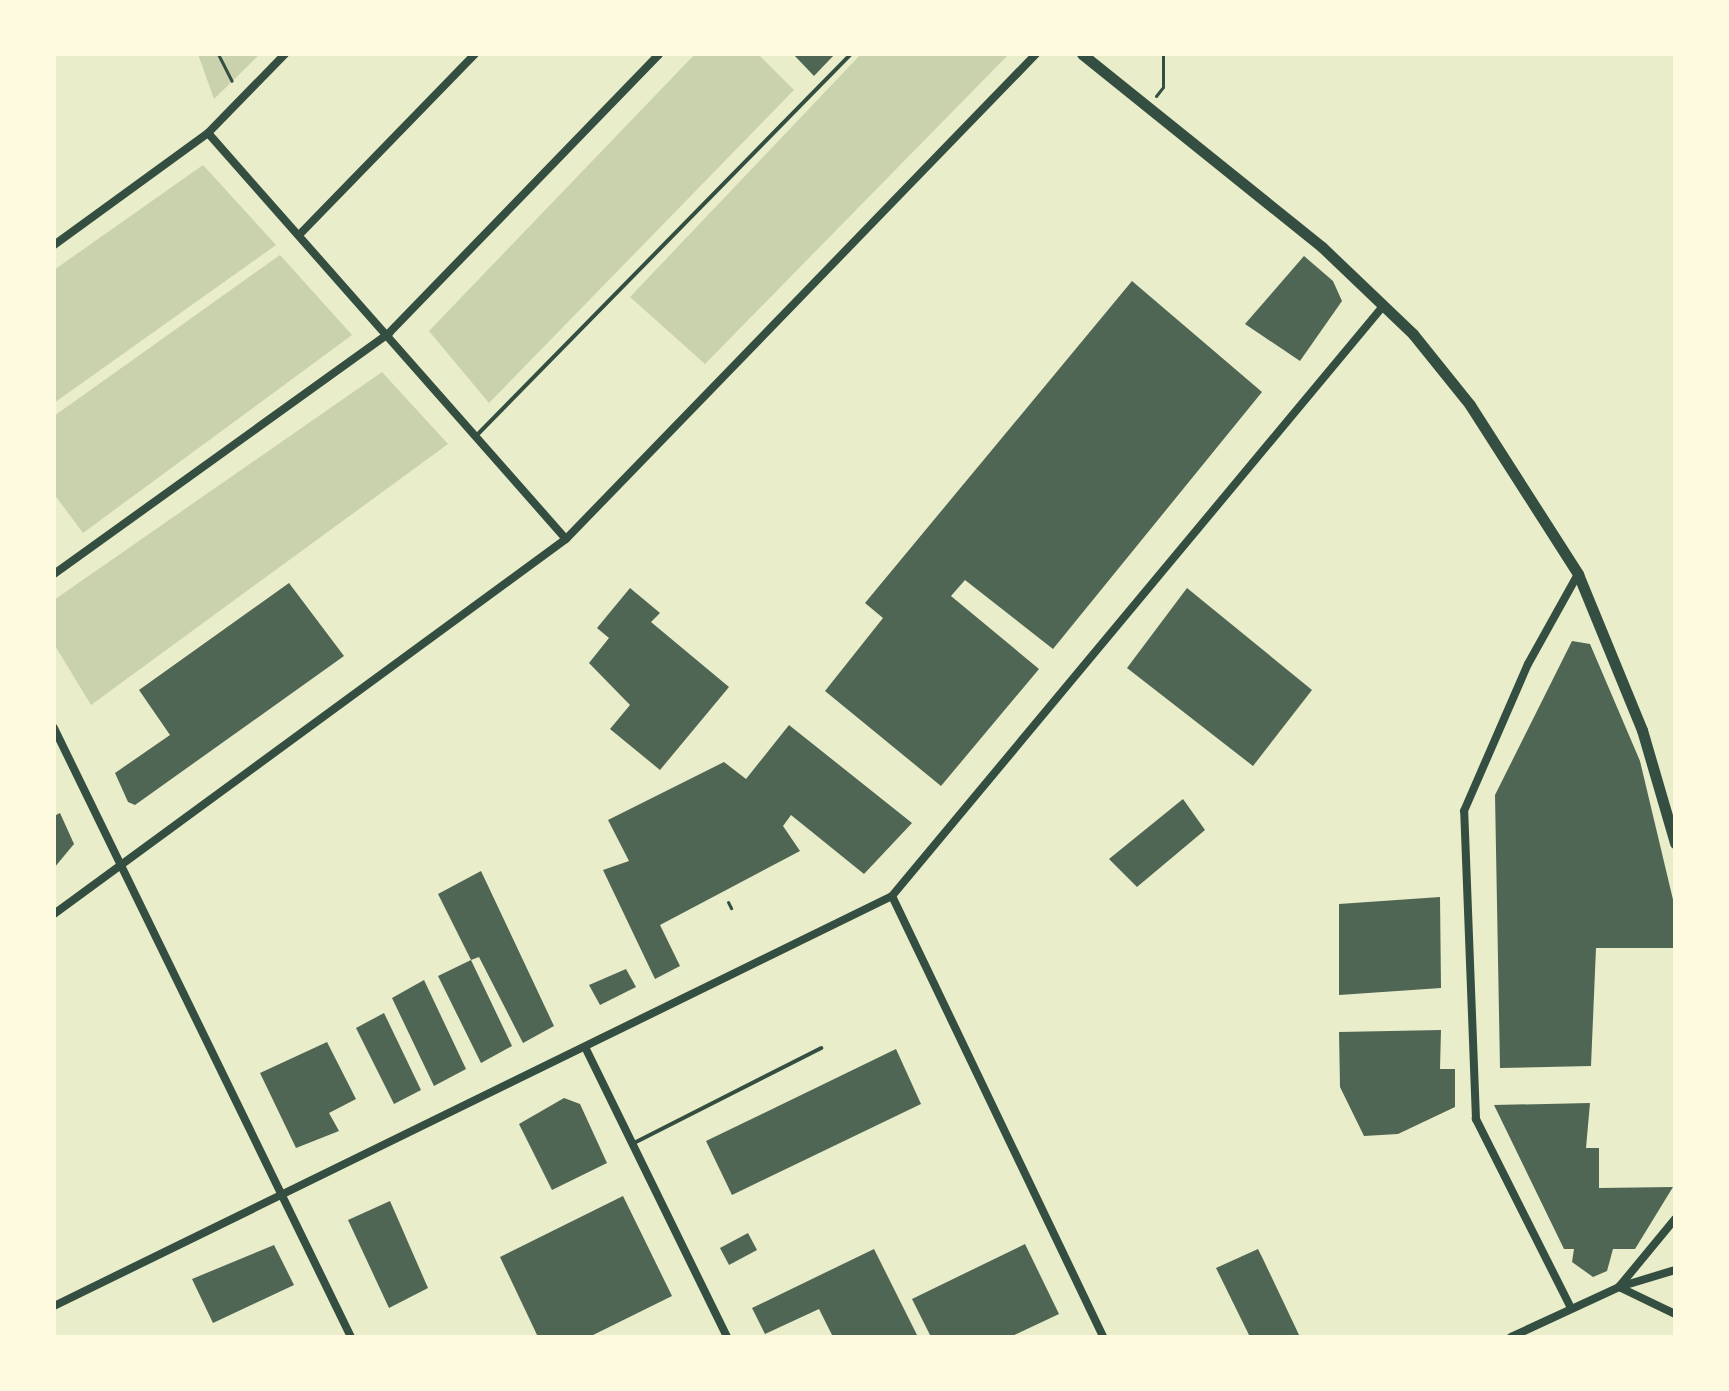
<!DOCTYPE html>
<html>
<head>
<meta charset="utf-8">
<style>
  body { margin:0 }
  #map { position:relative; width:1729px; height:1391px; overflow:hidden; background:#e9edc9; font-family:Roboto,sans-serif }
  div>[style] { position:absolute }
  .green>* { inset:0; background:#cad2ad }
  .building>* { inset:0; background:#4f6655 }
  .path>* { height:3px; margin:-1.5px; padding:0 1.5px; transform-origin:1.5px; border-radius:1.5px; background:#344e41 }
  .service>* { height:4px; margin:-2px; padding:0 2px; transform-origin:2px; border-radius:2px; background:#344e41 }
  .minor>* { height:8px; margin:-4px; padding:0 4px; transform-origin:4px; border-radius:4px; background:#344e41 }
  .secondary>* { height:11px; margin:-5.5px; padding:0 5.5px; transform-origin:5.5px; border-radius:5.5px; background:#344e41 }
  span { translate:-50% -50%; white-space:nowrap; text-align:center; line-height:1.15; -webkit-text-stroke:8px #fefae0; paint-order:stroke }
  .frame { position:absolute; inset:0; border:56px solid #fefae0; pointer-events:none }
</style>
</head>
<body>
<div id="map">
  <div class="green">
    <div style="clip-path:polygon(198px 54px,260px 54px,214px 99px)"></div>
    <div style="clip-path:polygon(695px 54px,758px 54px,794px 90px,489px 403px,429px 331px)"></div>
    <div style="clip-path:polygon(861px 54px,1009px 54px,705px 364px,630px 297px)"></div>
    <div style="clip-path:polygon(203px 165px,276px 245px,54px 403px,54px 270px)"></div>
    <div style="clip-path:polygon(280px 255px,352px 335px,83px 533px,54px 494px,54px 416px)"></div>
    <div style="clip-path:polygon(382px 372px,448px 444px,91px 705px,54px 644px,54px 600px)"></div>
  </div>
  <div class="building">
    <div style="clip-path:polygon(793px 54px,835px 54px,814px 76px)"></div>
    <div style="clip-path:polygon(1304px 256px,1333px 281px,1342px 301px,1300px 361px,1245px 324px)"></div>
    <div style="clip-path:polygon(1132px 281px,1262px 392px,1053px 649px,965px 580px,951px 596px,1039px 669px,941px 786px,825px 691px,883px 618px,865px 603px)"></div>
    <div style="clip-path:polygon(289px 583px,344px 656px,135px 805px,128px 802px,115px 773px,170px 735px,139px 690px)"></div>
    <div style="clip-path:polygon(630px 588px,660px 613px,651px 622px,729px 687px,660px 770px,610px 729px,630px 705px,589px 663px,609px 638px,597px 628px)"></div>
    <div style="clip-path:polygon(1187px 588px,1312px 690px,1253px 766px,1127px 668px)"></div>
    <div style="clip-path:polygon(1572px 641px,1590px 644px,1640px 761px,1675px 908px,1675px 948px,1596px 948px,1591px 1066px,1500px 1068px,1495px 795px)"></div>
    <div style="clip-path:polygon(789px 725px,912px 823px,864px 874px,791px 815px,783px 826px,800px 851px,660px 925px,680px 966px,655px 979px,603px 870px,629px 861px,608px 820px,724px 762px,746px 779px)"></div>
    <div style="clip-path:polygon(1183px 799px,1205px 830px,1137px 887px,1109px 859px)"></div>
    <div style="clip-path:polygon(60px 813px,74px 844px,54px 868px,54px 816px)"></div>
    <div style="clip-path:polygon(481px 871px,554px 1026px,523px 1043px,479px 957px,471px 960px,512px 1046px,481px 1063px,438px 976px,471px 960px,438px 894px)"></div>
    <div style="clip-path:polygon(1440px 897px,1441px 988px,1339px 995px,1339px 904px)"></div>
    <div style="clip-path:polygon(626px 969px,636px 987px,600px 1005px,589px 985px)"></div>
    <div style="clip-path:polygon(424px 980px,466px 1069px,434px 1086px,392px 998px)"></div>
    <div style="clip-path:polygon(384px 1013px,421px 1090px,394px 1104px,356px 1028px)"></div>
    <div style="clip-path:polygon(1441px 1030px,1440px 1069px,1455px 1069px,1455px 1107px,1398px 1134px,1364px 1136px,1340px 1087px,1339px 1032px)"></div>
    <div style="clip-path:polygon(327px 1042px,356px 1099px,329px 1113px,339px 1131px,296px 1148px,260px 1073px)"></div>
    <div style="clip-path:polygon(896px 1049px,921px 1104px,732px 1195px,706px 1141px)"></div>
    <div style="clip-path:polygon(564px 1098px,580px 1104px,607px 1163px,552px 1190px,519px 1124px)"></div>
    <div style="clip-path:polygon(1590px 1103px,1586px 1148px,1599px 1148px,1599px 1188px,1673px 1187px,1635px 1249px,1613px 1249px,1607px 1271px,1593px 1277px,1572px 1262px,1574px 1249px,1564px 1249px,1494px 1105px)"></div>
    <div style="clip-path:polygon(623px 1196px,672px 1296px,589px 1337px,538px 1337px,500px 1257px)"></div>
    <div style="clip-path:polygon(390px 1201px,428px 1288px,389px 1308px,348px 1220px)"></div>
    <div style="clip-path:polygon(748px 1233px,757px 1250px,729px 1265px,720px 1248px)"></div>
    <div style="clip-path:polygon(1025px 1244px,1059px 1314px,1010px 1337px,931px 1337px,912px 1299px)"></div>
    <div style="clip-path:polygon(274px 1245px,294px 1285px,213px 1323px,192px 1279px)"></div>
    <div style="clip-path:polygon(874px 1249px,918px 1337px,833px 1337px,819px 1309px,765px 1334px,752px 1308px)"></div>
    <div style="clip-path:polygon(1258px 1249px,1262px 1257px,1300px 1337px,1250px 1337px,1216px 1268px)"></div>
  </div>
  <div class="path">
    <div style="left:218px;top:54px;width:30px;rotate:63deg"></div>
    <div style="left:1156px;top:96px;width:11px;rotate:-52deg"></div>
    <div style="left:1163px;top:87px;width:33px;rotate:-90deg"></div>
    <div style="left:728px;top:902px;width:7px;rotate:63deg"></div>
  </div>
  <div class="service">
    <div style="left:477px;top:435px;width:534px;rotate:-45.53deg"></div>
    <div style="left:634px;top:1143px;width:210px;rotate:-26.9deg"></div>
  </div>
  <div class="minor">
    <div style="left:208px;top:133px;width:541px;rotate:48.6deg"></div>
    <div style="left:300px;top:234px;width:251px;rotate:-45.8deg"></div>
    <div style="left:54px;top:245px;width:190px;rotate:-36deg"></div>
    <div style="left:208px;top:133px;width:110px;rotate:-45.7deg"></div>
    <div style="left:54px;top:574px;width:413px;rotate:-35.7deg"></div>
    <div style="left:389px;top:333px;width:388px;rotate:-45.9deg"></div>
    <div style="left:54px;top:728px;width:678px;rotate:64deg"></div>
    <div style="left:892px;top:896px;width:489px;rotate:64.4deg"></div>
    <div style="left:54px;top:914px;width:635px;rotate:-36.22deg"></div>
    <div style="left:566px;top:539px;width:675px;rotate:-45.9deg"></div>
    <div style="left:586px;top:1049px;width:321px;rotate:63.9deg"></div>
    <div style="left:1675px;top:1219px;width:88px;rotate:129.5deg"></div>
    <div style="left:1619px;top:1287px;width:62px;rotate:25.7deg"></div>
    <div style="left:54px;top:1306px;width:933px;rotate:-26.07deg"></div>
    <div style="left:892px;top:896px;width:769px;rotate:-50.22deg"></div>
    <div style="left:1571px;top:1308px;width:212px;rotate:-116.7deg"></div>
    <div style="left:1476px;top:1119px;width:308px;rotate:-92.2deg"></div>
    <div style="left:1464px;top:811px;width:160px;rotate:-66.5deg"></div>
    <div style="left:1528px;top:664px;width:103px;rotate:-60.9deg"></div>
    <div style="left:1511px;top:1337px;width:119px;rotate:-24.8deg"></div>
    <div style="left:1619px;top:1287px;width:59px;rotate:-16.9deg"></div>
  </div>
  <div class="secondary">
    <div style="left:1082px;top:54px;width:308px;rotate:38.8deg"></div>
    <div style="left:1322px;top:247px;width:126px;rotate:43.7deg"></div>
    <div style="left:1413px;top:334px;width:91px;rotate:51.2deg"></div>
    <div style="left:1470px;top:405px;width:201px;rotate:57.4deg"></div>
    <div style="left:1578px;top:574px;width:169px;rotate:67.7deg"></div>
    <div style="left:1642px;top:730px;width:118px;rotate:73.7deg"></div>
  </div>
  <div class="frame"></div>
</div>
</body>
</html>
